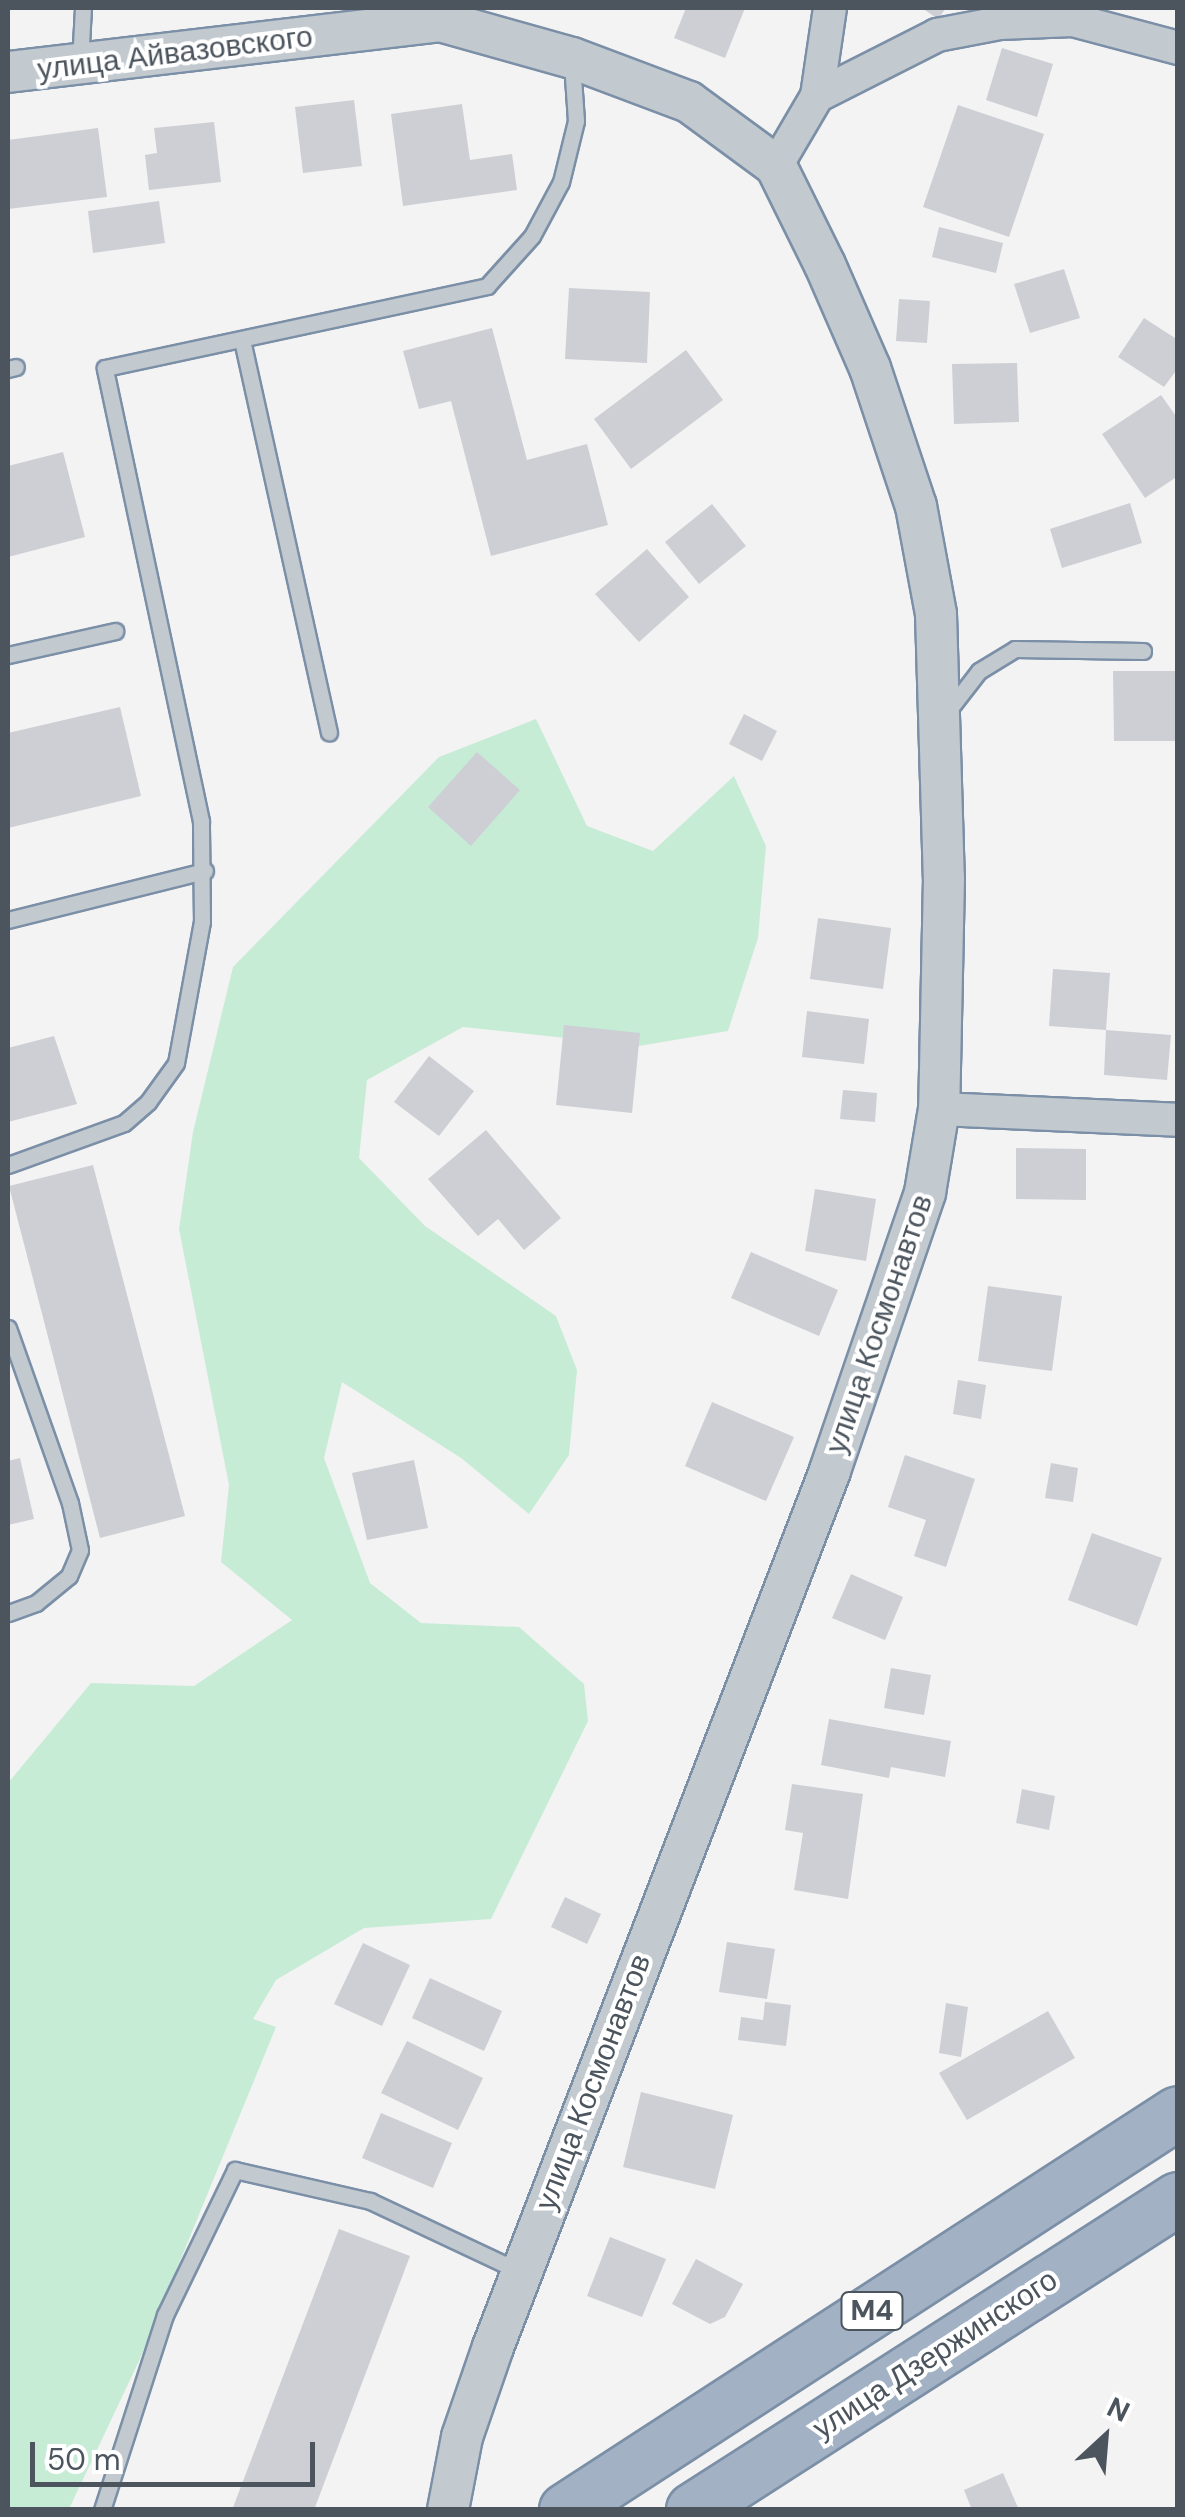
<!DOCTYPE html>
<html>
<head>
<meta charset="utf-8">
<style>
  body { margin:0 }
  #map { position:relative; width:1185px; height:2517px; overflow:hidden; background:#f4f3f3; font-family:"DM Sans",sans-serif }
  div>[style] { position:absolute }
  .green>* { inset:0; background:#c7ecd6 }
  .building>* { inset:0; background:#cdcfd4 }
  .roads { filter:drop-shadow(2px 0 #7b8fa7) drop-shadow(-2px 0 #7b8fa7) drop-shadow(0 2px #7b8fa7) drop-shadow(0 -2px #7b8fa7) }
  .service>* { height:15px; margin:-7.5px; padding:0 7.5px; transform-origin:7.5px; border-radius:7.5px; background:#c2c9cf }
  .minor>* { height:32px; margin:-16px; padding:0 16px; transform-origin:16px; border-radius:16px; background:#c2c9cf }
  .tertiary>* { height:40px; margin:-20px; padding:0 20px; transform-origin:20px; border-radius:20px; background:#c2c9cf }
  .trunk>* { height:52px; margin:-26px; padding:0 26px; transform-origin:26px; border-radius:26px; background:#a2b2c4 }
  span { translate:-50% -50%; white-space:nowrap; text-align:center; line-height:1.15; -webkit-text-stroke:8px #fff; paint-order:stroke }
  .shield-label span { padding:2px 8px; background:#fff; border:2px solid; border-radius:8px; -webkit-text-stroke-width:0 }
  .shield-label { font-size:28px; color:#4c555e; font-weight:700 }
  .street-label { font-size:30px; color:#4c555e }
  .frame { position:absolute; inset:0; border:10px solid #4c555e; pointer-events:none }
  .north { position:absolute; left:1055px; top:2387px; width:100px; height:100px; -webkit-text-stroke:8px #fff; paint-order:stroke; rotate:26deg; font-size:28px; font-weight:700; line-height:40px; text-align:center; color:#4c555e }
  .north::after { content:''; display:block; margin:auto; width:35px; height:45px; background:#4c555e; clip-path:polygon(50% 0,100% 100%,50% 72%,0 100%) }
  .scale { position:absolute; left:30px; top:2442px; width:285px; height:45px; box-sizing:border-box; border:5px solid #4c555e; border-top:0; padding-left:12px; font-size:30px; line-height:35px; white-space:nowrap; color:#4c555e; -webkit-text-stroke:8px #fff; paint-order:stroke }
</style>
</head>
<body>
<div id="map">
  <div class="green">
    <div style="clip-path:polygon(536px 719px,587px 826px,653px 851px,734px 776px,766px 846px,758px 938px,728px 1031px,639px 1046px,463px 1027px,367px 1080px,359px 1158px,425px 1226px,556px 1316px,577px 1370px,569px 1455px,529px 1514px,461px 1458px,342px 1382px,324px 1458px,370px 1583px,421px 1623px,519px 1627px,584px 1684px,588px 1721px,491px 1919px,364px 1928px,276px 1980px,253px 2019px,276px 2027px,139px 2361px,69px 2509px,8px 2510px,8px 1783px,91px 1683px,194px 1686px,292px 1620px,221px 1562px,229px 1485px,179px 1229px,193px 1132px,233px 967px,439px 757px)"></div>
  </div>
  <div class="building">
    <div style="clip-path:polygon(686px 8px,745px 8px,725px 58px,674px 38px)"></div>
    <div style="clip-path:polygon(922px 8px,946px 8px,938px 19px)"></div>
    <div style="clip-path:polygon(1002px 48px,1053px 64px,1037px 117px,986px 100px)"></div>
    <div style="clip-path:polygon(354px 100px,362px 166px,303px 173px,295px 107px)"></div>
    <div style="clip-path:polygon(462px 104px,470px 160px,512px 154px,517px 190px,403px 206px,391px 114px)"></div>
    <div style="clip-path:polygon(958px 105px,1044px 134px,1009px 237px,923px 207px)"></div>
    <div style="clip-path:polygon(214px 122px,221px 182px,149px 190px,145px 155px,157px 153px,154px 128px)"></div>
    <div style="clip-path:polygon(98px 128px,107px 197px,8px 209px,8px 140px)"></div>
    <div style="clip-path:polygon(159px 201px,165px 243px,93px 253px,88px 211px)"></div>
    <div style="clip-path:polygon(939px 227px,1003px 243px,996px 273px,932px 257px)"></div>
    <div style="clip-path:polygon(1064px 269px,1080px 318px,1030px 333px,1014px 284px)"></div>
    <div style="clip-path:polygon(569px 288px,650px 292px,647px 363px,565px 359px)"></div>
    <div style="clip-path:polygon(899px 299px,930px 301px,927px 343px,896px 341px)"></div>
    <div style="clip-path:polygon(1144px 318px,1178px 340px,1178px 368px,1164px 387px,1118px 357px)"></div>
    <div style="clip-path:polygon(492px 328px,527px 460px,587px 444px,608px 525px,491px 556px,451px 401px,419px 409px,403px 351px)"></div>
    <div style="clip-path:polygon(686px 350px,723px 400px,631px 469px,594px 419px)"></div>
    <div style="clip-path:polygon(1017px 363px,1019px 422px,954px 424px,952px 364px)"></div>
    <div style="clip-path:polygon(1161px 395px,1178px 419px,1178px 476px,1145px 498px,1102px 434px)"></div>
    <div style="clip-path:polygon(63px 452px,85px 537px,8px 557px,8px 466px)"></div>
    <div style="clip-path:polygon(1130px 503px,1142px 543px,1062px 568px,1050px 529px)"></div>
    <div style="clip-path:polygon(712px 504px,746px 546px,699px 584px,665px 542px)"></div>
    <div style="clip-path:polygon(647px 549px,689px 597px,639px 642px,595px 594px)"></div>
    <div style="clip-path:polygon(1113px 671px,1178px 671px,1178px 741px,1114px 741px)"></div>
    <div style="clip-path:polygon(120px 707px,141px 796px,8px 828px,8px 733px)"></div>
    <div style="clip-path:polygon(744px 714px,777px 731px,762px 761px,729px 744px)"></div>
    <div style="clip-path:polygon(477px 752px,520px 790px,471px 846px,428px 807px)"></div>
    <div style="clip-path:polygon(818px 918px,891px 928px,883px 989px,810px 979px)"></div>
    <div style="clip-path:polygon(1053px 969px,1110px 973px,1106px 1030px,1049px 1026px)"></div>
    <div style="clip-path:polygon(807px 1011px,869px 1019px,864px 1064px,802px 1057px)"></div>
    <div style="clip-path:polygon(564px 1025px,640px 1033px,632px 1113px,556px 1105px)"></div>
    <div style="clip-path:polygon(1106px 1030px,1171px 1035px,1167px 1080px,1104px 1075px)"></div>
    <div style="clip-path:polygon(54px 1036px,77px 1104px,8px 1122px,8px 1048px)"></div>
    <div style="clip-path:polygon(429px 1056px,474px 1091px,439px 1136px,394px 1102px)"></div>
    <div style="clip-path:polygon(843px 1090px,877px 1093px,875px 1122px,840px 1119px)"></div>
    <div style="clip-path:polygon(486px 1130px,561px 1218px,524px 1250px,498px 1219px,478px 1236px,428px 1179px)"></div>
    <div style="clip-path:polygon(1016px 1148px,1086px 1149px,1086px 1200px,1016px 1199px)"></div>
    <div style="clip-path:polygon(93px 1165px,185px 1516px,100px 1538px,9px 1186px)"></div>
    <div style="clip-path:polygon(815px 1189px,876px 1199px,866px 1261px,805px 1251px)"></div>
    <div style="clip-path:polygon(751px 1252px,838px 1290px,819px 1336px,731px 1298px)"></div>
    <div style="clip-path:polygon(988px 1286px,1062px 1296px,1052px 1371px,978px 1361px)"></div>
    <div style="clip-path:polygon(958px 1380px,986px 1385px,981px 1419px,953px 1414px)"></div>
    <div style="clip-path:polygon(712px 1402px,794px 1437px,766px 1501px,685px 1466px)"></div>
    <div style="clip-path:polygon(905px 1455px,975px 1479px,946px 1567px,914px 1556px,926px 1520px,888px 1507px)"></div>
    <div style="clip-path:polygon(20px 1458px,34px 1519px,8px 1525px,8px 1461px)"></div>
    <div style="clip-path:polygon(414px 1460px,428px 1528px,367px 1540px,352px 1473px)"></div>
    <div style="clip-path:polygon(1051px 1463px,1078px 1468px,1073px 1502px,1045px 1498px)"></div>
    <div style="clip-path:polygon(1092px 1533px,1162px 1558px,1137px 1626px,1068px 1600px)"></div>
    <div style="clip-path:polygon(851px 1574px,903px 1597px,885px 1640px,832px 1618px)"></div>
    <div style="clip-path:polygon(891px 1668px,931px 1675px,924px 1715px,884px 1708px)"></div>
    <div style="clip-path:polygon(829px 1719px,951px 1741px,945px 1777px,891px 1767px,889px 1778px,821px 1765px)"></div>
    <div style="clip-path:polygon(792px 1784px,863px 1794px,848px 1899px,794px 1890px,803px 1833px,785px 1830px)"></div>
    <div style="clip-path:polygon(1022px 1789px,1055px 1796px,1049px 1830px,1016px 1823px)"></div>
    <div style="clip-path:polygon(565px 1897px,601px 1914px,587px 1944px,551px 1927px)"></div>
    <div style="clip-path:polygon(727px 1942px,775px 1949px,767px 1999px,719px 1992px)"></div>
    <div style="clip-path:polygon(363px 1943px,410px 1965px,382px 2026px,334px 2004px)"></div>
    <div style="clip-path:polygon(430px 1978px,502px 2011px,484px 2051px,412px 2018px)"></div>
    <div style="clip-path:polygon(765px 2002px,791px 2005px,786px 2046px,738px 2040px,741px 2017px,763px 2020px)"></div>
    <div style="clip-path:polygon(946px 2003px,968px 2007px,961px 2057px,939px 2053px)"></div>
    <div style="clip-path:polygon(1048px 2011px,1075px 2058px,967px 2120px,939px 2073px)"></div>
    <div style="clip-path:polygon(407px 2041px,483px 2078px,458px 2130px,381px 2093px)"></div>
    <div style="clip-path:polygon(641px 2092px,733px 2115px,715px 2189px,623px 2167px)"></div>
    <div style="clip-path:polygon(381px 2113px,452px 2143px,433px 2188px,362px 2158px)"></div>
    <div style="clip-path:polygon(339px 2229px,410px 2256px,314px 2510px,232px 2510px)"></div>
    <div style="clip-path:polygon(610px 2237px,666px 2259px,642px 2317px,587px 2296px)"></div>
    <div style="clip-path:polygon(696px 2259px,743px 2284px,725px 2317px,710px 2324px,672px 2304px)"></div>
    <div style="clip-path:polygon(1003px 2473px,1019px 2510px,972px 2510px,964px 2490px)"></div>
  </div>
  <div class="roads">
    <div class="service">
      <div style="left:80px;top:63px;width:55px;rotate:-86.9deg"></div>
      <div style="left:242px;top:340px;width:402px;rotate:77.5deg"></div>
      <div style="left:8px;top:369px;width:8px;rotate:-14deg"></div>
      <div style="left:8px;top:655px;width:110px;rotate:-12.6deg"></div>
      <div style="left:948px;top:711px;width:51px;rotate:-52.2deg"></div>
      <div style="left:979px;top:671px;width:42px;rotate:-31.4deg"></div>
      <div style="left:1015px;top:649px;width:128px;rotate:0.9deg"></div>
      <div style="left:8px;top:920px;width:203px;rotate:-14deg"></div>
      <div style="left:8px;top:1165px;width:123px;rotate:-19.9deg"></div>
      <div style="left:124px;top:1123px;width:32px;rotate:-41deg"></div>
      <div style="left:148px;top:1102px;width:48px;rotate:-54.3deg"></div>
      <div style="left:176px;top:1063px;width:143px;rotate:-79.6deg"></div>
      <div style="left:202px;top:922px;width:101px;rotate:-90.6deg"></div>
      <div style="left:201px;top:821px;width:463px;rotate:-102deg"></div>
      <div style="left:105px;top:368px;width:391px;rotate:-12.1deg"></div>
      <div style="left:487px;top:286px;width:67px;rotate:-48deg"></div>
      <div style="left:532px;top:236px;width:61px;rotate:-61.8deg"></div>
      <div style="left:561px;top:182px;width:63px;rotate:-76.2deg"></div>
      <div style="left:576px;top:121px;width:59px;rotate:-93.9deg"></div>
      <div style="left:8px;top:1328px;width:186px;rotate:70.5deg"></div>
      <div style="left:70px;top:1503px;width:48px;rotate:78deg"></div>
      <div style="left:80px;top:1550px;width:28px;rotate:113deg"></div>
      <div style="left:69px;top:1576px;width:43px;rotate:140.7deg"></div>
      <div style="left:36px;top:1603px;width:30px;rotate:160deg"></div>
      <div style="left:102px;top:2510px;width:205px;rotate:-72.1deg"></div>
      <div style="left:165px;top:2315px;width:161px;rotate:-64.2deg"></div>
      <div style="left:235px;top:2170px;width:139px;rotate:12.9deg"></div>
      <div style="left:370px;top:2201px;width:167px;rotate:25.2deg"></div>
    </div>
    <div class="minor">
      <div style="left:817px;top:96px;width:135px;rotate:-26.9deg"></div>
      <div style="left:937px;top:35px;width:64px;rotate:-10.8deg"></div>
      <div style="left:1000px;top:23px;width:73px;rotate:-2.4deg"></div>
      <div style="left:1073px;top:20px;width:109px;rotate:14.9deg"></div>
      <div style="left:776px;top:166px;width:81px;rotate:-59.6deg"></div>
      <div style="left:817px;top:96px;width:89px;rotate:-81.6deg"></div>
      <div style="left:939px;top:1109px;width:239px;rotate:2.6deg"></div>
    </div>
    <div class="tertiary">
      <div style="left:8px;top:72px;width:435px;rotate:-6.7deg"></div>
      <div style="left:440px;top:21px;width:137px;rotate:15.7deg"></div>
      <div style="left:572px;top:58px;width:125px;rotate:20.6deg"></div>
      <div style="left:689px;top:102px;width:108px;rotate:36.3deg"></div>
      <div style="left:776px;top:166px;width:110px;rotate:63.7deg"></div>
      <div style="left:825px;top:265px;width:112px;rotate:66.4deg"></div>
      <div style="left:870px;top:368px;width:145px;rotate:71.6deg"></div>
      <div style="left:916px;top:506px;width:110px;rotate:79.5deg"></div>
      <div style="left:936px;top:614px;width:264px;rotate:88.3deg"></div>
      <div style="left:944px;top:878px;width:231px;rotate:91.2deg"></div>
      <div style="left:939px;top:1109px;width:85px;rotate:99.5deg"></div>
      <div style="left:925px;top:1193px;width:294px;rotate:108.9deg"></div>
      <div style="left:830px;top:1471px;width:939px;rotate:111.04deg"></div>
      <div style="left:493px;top:2347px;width:95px;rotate:109deg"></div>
      <div style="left:462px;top:2437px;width:74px;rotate:100.9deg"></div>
    </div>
    <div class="trunk">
      <div style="left:566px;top:2510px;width:729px;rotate:-32.97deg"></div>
      <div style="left:693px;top:2510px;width:576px;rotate:-32.67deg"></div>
    </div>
  </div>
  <div class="shield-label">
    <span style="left:872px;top:2311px">M4</span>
  </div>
  <div class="street-label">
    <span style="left:175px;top:53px;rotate:-7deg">улица Айвазовского</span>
    <span style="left:879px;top:1324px;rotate:-71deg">улица Космонавтов</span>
    <span style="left:593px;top:2082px;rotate:-69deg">улица Космонавтов</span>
    <span style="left:935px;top:2354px;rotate:-33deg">улица Дзержинского</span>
  </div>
  <div class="frame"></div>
  <div class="north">N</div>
  <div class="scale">50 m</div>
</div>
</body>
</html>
